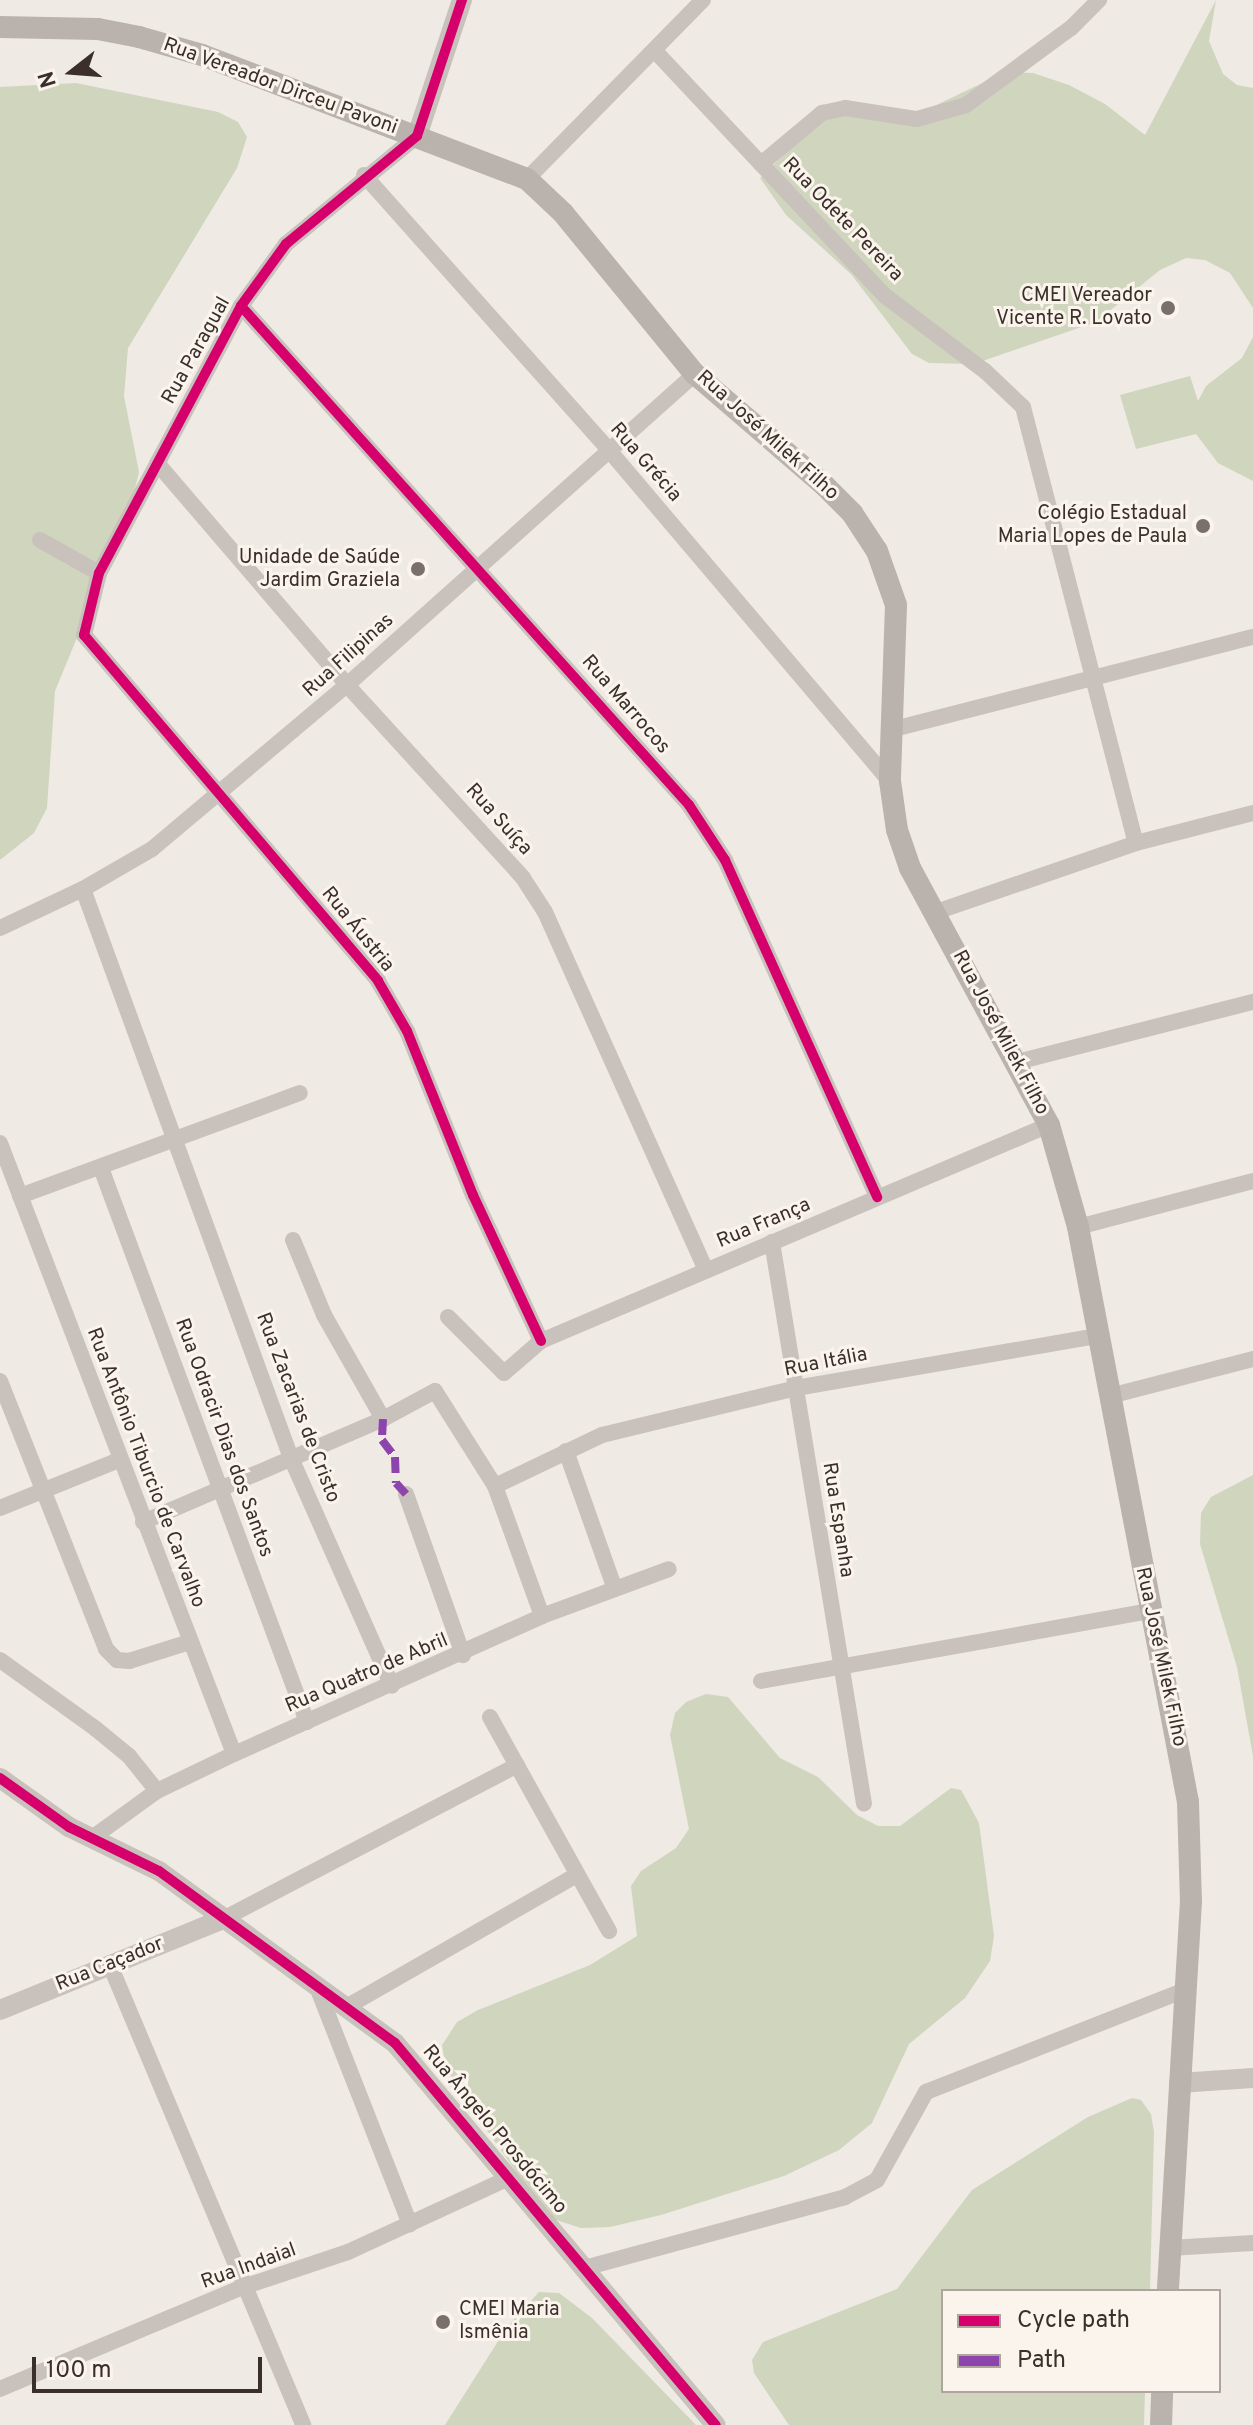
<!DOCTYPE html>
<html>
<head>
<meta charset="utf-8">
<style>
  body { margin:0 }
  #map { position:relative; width:1253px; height:2425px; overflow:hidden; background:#efeae4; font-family:Overpass,sans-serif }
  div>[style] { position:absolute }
  .green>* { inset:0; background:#d0d5be }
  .minor>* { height:16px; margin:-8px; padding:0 8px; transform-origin:8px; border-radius:8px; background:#c9c2bc }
  .tertiary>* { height:20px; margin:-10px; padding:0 10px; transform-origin:10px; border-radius:10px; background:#c9c2bc }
  .secondary>* { height:22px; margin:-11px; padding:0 11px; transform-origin:11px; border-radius:11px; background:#b9b2ad }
  .quiet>* { height:8px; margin-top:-4px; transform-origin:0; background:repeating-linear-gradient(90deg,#8e44ad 0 16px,transparent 0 24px) }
  .cycleway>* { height:10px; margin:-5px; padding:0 5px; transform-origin:5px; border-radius:5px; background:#d6006c }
  .dots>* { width:22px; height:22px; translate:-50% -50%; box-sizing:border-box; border:4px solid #fbf4ec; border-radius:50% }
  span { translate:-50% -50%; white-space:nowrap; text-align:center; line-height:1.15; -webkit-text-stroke:6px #fbf4ec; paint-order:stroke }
  .street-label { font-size:20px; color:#3a2f2a }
  .poi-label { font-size:20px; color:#3a2f2a }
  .right { translate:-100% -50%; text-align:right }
  .left { translate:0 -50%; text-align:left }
  .legend { position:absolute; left:941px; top:2289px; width:280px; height:104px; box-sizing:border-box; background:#fbf4ec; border:2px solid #aea59e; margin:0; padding:10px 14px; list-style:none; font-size:24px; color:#3a2f2a }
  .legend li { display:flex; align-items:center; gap:16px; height:40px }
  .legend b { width:40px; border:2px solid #aea59e }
  .north { position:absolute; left:32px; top:32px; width:80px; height:80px; -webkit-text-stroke:6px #fbf4ec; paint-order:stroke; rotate:253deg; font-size:22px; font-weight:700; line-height:32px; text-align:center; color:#3a2f2a }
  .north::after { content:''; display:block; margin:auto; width:28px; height:36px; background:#3a2f2a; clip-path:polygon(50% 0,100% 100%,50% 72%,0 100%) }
  .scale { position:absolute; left:32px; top:2357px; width:230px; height:36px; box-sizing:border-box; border:4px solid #3a2f2a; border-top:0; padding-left:10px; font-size:24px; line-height:28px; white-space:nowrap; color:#3a2f2a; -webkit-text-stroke:6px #fbf4ec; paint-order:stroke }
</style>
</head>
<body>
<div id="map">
  <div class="green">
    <div style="clip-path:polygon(1216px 0,1209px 41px,1223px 74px,1237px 85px,1253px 88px,1253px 308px,1230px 273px,1205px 260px,1186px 258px,1160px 270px,1096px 322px,974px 364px,929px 363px,912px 354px,851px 274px,786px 215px,760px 178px,826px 115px,924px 111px,1005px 72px,1033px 73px,1069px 85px,1105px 104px,1145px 135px)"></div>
    <div style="clip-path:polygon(76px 83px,218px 112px,238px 122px,247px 137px,237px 168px,128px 348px,124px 396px,139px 472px,130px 509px,55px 691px,47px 808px,34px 833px,0 860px,0 87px)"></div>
    <div style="clip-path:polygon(1253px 337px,1253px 481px,1218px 463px,1196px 434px,1136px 449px,1120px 395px,1190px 376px,1198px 401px,1206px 386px,1242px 358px)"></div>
    <div style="clip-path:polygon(1253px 1475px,1253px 1756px,1237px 1667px,1200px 1544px,1201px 1513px,1211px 1497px)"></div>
    <div style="clip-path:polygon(706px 1694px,728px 1697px,780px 1758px,818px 1777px,857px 1815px,878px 1826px,900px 1826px,951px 1788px,961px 1790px,979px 1823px,994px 1936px,990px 1961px,965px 1998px,909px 2044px,872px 2123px,839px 2150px,784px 2176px,661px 2215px,610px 2227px,581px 2228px,556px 2220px,527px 2187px,459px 2091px,446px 2068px,442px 2045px,457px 2022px,478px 2010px,590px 1965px,637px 1936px,631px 1886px,641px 1871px,676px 1848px,689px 1829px,670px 1735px,675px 1713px,686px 1702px)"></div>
    <div style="clip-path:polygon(1132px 2098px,1141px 2100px,1151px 2114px,1154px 2132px,1150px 2291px,943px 2291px,943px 2391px,1145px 2391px,1144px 2425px,789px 2425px,754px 2373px,752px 2360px,763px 2342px,897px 2289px,972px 2190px,1088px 2117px)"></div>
    <div style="clip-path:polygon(539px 2292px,559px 2293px,592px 2318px,696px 2425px,445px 2425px,507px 2327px)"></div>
  </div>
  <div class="minor">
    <div style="left:655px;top:51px;width:335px;rotate:46.8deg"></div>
    <div style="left:884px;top:295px;width:126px;rotate:37deg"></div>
    <div style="left:985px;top:371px;width:52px;rotate:43.5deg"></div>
    <div style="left:1023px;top:407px;width:450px;rotate:75.5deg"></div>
    <div style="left:417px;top:136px;width:170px;rotate:140.5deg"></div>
    <div style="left:286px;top:244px;width:77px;rotate:126deg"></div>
    <div style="left:241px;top:306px;width:302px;rotate:118deg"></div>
    <div style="left:99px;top:573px;width:64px;rotate:103.6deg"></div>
    <div style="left:84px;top:635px;width:454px;rotate:49.6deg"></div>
    <div style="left:378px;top:981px;width:58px;rotate:59.9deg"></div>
    <div style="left:407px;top:1031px;width:177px;rotate:68.1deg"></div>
    <div style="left:473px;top:1195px;width:161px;rotate:65deg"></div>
    <div style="left:761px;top:164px;width:80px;rotate:-39.9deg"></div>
    <div style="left:822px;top:113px;width:24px;rotate:-12deg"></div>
    <div style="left:845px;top:108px;width:73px;rotate:8.7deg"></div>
    <div style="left:917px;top:119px;width:51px;rotate:-15.9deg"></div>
    <div style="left:966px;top:105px;width:130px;rotate:-36.3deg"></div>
    <div style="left:1071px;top:28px;width:40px;rotate:-45deg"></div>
    <div style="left:364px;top:175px;width:367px;rotate:48.3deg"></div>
    <div style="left:608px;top:449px;width:436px;rotate:49.7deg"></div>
    <div style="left:527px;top:179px;width:251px;rotate:-45.5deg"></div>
    <div style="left:241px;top:306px;width:671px;rotate:48.08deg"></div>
    <div style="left:689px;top:805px;width:66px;rotate:56.8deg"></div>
    <div style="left:725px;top:860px;width:370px;rotate:65.7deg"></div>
    <div style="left:157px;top:463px;width:292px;rotate:49.4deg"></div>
    <div style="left:347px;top:685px;width:261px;rotate:47.6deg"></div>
    <div style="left:523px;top:878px;width:40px;rotate:57.1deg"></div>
    <div style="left:545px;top:912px;width:393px;rotate:65.8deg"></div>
    <div style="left:40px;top:540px;width:68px;rotate:29.2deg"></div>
    <div style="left:894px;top:729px;width:371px;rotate:-14.4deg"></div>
    <div style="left:83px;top:889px;width:606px;rotate:69.92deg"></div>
    <div style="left:291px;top:1458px;width:249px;rotate:66.1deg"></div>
    <div style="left:936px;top:912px;width:212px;rotate:-19deg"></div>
    <div style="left:1136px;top:843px;width:121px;rotate:-14.4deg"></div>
    <div style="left:0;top:928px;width:92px;rotate:-25.2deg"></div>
    <div style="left:83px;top:889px;width:80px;rotate:-30.1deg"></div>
    <div style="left:152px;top:849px;width:255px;rotate:-40.1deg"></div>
    <div style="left:347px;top:685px;width:467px;rotate:-41.8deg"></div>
    <div style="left:1017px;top:1062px;width:244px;rotate:-14.3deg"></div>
    <div style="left:0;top:1143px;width:654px;rotate:69.04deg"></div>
    <div style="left:101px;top:1168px;width:591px;rotate:69.6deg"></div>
    <div style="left:20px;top:1196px;width:298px;rotate:-20.2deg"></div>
    <div style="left:1078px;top:1227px;width:181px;rotate:-14.7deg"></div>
    <div style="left:293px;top:1240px;width:81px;rotate:67.5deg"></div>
    <div style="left:324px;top:1315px;width:120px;rotate:60.4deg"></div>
    <div style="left:772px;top:1242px;width:569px;rotate:80.7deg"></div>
    <div style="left:448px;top:1317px;width:79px;rotate:45deg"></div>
    <div style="left:504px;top:1373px;width:49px;rotate:-40.9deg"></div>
    <div style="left:541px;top:1341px;width:552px;rotate:-23.04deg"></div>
    <div style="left:0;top:1381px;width:288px;rotate:68.4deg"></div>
    <div style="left:106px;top:1649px;width:16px;rotate:45deg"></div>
    <div style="left:117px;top:1660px;width:12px;rotate:5deg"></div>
    <div style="left:129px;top:1661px;width:64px;rotate:-17.3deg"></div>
    <div style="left:1110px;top:1396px;width:148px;rotate:-14.5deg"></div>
    <div style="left:566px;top:1451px;width:146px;rotate:70.5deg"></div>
    <div style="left:495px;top:1486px;width:119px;rotate:-25.5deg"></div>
    <div style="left:602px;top:1435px;width:200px;rotate:-13.6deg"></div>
    <div style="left:796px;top:1388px;width:306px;rotate:-9.8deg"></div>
    <div style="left:406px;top:1494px;width:171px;rotate:70.5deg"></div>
    <div style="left:0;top:1508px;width:128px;rotate:-22deg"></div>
    <div style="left:143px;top:1522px;width:261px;rotate:-23.2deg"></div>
    <div style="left:383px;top:1419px;width:59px;rotate:-28.3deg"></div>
    <div style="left:435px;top:1391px;width:112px;rotate:57.7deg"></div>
    <div style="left:495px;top:1486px;width:138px;rotate:70.1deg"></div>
    <div style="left:0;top:1660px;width:118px;rotate:35.7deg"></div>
    <div style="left:96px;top:1729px;width:43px;rotate:39.3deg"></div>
    <div style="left:129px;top:1756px;width:45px;rotate:51.3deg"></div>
    <div style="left:761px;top:1681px;width:394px;rotate:-10.2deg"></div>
    <div style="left:490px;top:1717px;width:245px;rotate:60.9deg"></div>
    <div style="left:92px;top:1838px;width:80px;rotate:-35.9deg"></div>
    <div style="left:157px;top:1791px;width:85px;rotate:-25.7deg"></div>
    <div style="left:234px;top:1754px;width:338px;rotate:-24.1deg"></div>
    <div style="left:542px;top:1616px;width:135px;rotate:-20.3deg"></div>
    <div style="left:221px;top:1920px;width:334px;rotate:-27.6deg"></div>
    <div style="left:110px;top:1965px;width:499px;rotate:67.2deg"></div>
    <div style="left:317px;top:1987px;width:255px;rotate:68.6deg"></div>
    <div style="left:348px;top:2006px;width:264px;rotate:-29.8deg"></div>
    <div style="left:1170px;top:2248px;width:83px;rotate:-3.4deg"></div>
    <div style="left:588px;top:2267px;width:266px;rotate:-15.2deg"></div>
    <div style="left:845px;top:2197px;width:36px;rotate:-28deg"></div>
    <div style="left:877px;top:2180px;width:101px;rotate:-60.9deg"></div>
    <div style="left:926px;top:2092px;width:276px;rotate:-21.5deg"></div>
    <div style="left:0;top:2389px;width:264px;rotate:-22.8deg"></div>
    <div style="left:243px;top:2287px;width:111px;rotate:-18.4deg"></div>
    <div style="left:348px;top:2252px;width:177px;rotate:-24.7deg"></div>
  </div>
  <div class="tertiary">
    <div style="left:417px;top:136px;width:143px;rotate:-71.7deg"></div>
    <div style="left:0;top:1778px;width:85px;rotate:35.4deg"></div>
    <div style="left:69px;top:1827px;width:100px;rotate:26.1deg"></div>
    <div style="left:159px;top:1871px;width:292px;rotate:36.1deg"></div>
    <div style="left:395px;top:2043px;width:499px;rotate:50deg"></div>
    <div style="left:0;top:2010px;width:239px;rotate:-22.2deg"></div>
    <div style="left:1179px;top:2083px;width:74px;rotate:-3.9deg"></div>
  </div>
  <div class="secondary">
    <div style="left:0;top:27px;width:98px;rotate:1.2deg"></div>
    <div style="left:98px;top:29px;width:42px;rotate:11deg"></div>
    <div style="left:139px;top:37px;width:66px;rotate:15.9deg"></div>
    <div style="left:202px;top:55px;width:348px;rotate:20.9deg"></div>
    <div style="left:527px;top:179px;width:50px;rotate:43.4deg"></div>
    <div style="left:563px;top:213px;width:208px;rotate:50.7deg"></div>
    <div style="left:695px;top:374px;width:170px;rotate:40.7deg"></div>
    <div style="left:824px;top:485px;width:40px;rotate:45deg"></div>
    <div style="left:852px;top:513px;width:45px;rotate:56.7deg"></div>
    <div style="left:877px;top:551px;width:57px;rotate:70.6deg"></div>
    <div style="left:896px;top:605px;width:176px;rotate:92deg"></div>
    <div style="left:890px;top:781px;width:49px;rotate:81.9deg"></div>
    <div style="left:897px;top:830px;width:40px;rotate:71.1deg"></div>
    <div style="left:910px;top:868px;width:292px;rotate:61.6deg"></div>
    <div style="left:1049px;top:1125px;width:106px;rotate:74.1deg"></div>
    <div style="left:1078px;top:1227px;width:585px;rotate:79.17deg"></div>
    <div style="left:1188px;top:1802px;width:99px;rotate:88.3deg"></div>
    <div style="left:1191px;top:1901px;width:391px;rotate:93.4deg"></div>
    <div style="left:1161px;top:2425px;width:34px;rotate:-88deg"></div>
  </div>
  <div class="quiet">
    <div style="left:383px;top:1419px;width:21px;rotate:93deg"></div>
    <div style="left:382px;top:1440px;width:21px;rotate:53deg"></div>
    <div style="left:395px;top:1457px;width:26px;rotate:88deg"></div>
    <div style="left:396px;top:1483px;width:15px;rotate:48deg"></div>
  </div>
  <div class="cycleway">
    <div style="left:462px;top:0;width:143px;rotate:108.3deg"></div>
    <div style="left:417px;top:136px;width:170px;rotate:140.5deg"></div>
    <div style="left:286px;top:244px;width:77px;rotate:126deg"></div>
    <div style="left:241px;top:306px;width:302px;rotate:118deg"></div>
    <div style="left:99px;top:573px;width:64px;rotate:103.6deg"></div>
    <div style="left:84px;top:635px;width:454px;rotate:49.6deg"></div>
    <div style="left:378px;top:981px;width:58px;rotate:59.9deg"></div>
    <div style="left:407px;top:1031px;width:177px;rotate:68.1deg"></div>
    <div style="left:473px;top:1195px;width:161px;rotate:65deg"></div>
    <div style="left:241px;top:306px;width:671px;rotate:48.08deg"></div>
    <div style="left:689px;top:805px;width:66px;rotate:56.8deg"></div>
    <div style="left:725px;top:860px;width:370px;rotate:65.7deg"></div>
    <div style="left:0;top:1778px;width:85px;rotate:35.4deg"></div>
    <div style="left:69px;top:1827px;width:100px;rotate:26.1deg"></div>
    <div style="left:159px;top:1871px;width:292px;rotate:36.1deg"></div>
    <div style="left:395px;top:2043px;width:499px;rotate:50deg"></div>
  </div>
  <div class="dots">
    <div style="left:1168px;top:308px;background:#79706b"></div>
    <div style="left:1203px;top:526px;background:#79706b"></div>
    <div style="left:418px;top:569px;background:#79706b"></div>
    <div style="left:443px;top:2322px;background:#79706b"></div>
  </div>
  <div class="street-label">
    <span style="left:280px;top:87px;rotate:20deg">Rua Vereador Dirceu Pavoni</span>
    <span style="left:842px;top:220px;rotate:46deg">Rua Odete Pereira</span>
    <span style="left:197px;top:351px;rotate:-61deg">Rua Paragual</span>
    <span style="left:767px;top:436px;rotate:42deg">Rua José Milek Filho</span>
    <span style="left:645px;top:463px;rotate:49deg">Rua Grécia</span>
    <span style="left:349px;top:656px;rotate:-42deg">Rua Filipinas</span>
    <span style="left:625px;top:705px;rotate:49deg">Rua Marrocos</span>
    <span style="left:498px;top:820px;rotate:48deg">Rua Suíça</span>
    <span style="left:357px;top:930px;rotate:51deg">Rua Áustria</span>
    <span style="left:1000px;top:1033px;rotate:62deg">Rua José Milek Filho</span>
    <span style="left:764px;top:1224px;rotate:-23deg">Rua França</span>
    <span style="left:826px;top:1363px;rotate:-11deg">Rua Itália</span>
    <span style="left:297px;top:1408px;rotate:69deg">Rua Zacarias de Cristo</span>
    <span style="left:223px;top:1438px;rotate:70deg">Rua Odracir Dias dos Santos</span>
    <span style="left:145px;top:1468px;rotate:69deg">Rua Antônio Tiburcio de Carvalho</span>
    <span style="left:837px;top:1520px;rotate:81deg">Rua Espanha</span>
    <span style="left:1160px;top:1657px;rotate:78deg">Rua José Milek Filho</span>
    <span style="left:367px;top:1674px;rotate:-23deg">Rua Quatro de Abril</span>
    <span style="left:110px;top:1965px;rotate:-22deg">Rua Caçador</span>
    <span style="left:494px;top:2130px;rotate:50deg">Rua Ângelo Prosdócimo</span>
    <span style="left:249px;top:2267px;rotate:-20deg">Rua Indaial</span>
  </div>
  <div class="poi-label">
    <span class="right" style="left:1152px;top:308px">CMEI Vereador<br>Vicente R. Lovato</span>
    <span class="right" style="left:1187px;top:526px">Colégio Estadual<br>Maria Lopes de Paula</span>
    <span class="right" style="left:400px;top:570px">Unidade de Saúde<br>Jardim Graziela</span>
    <span class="left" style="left:459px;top:2322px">CMEI Maria<br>Ismênia</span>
  </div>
  <ul class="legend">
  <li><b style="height:10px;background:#d6006c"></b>Cycle path</li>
  <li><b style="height:10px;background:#8e44ad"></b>Path</li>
  </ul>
  <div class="north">N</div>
  <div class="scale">100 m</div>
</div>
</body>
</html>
